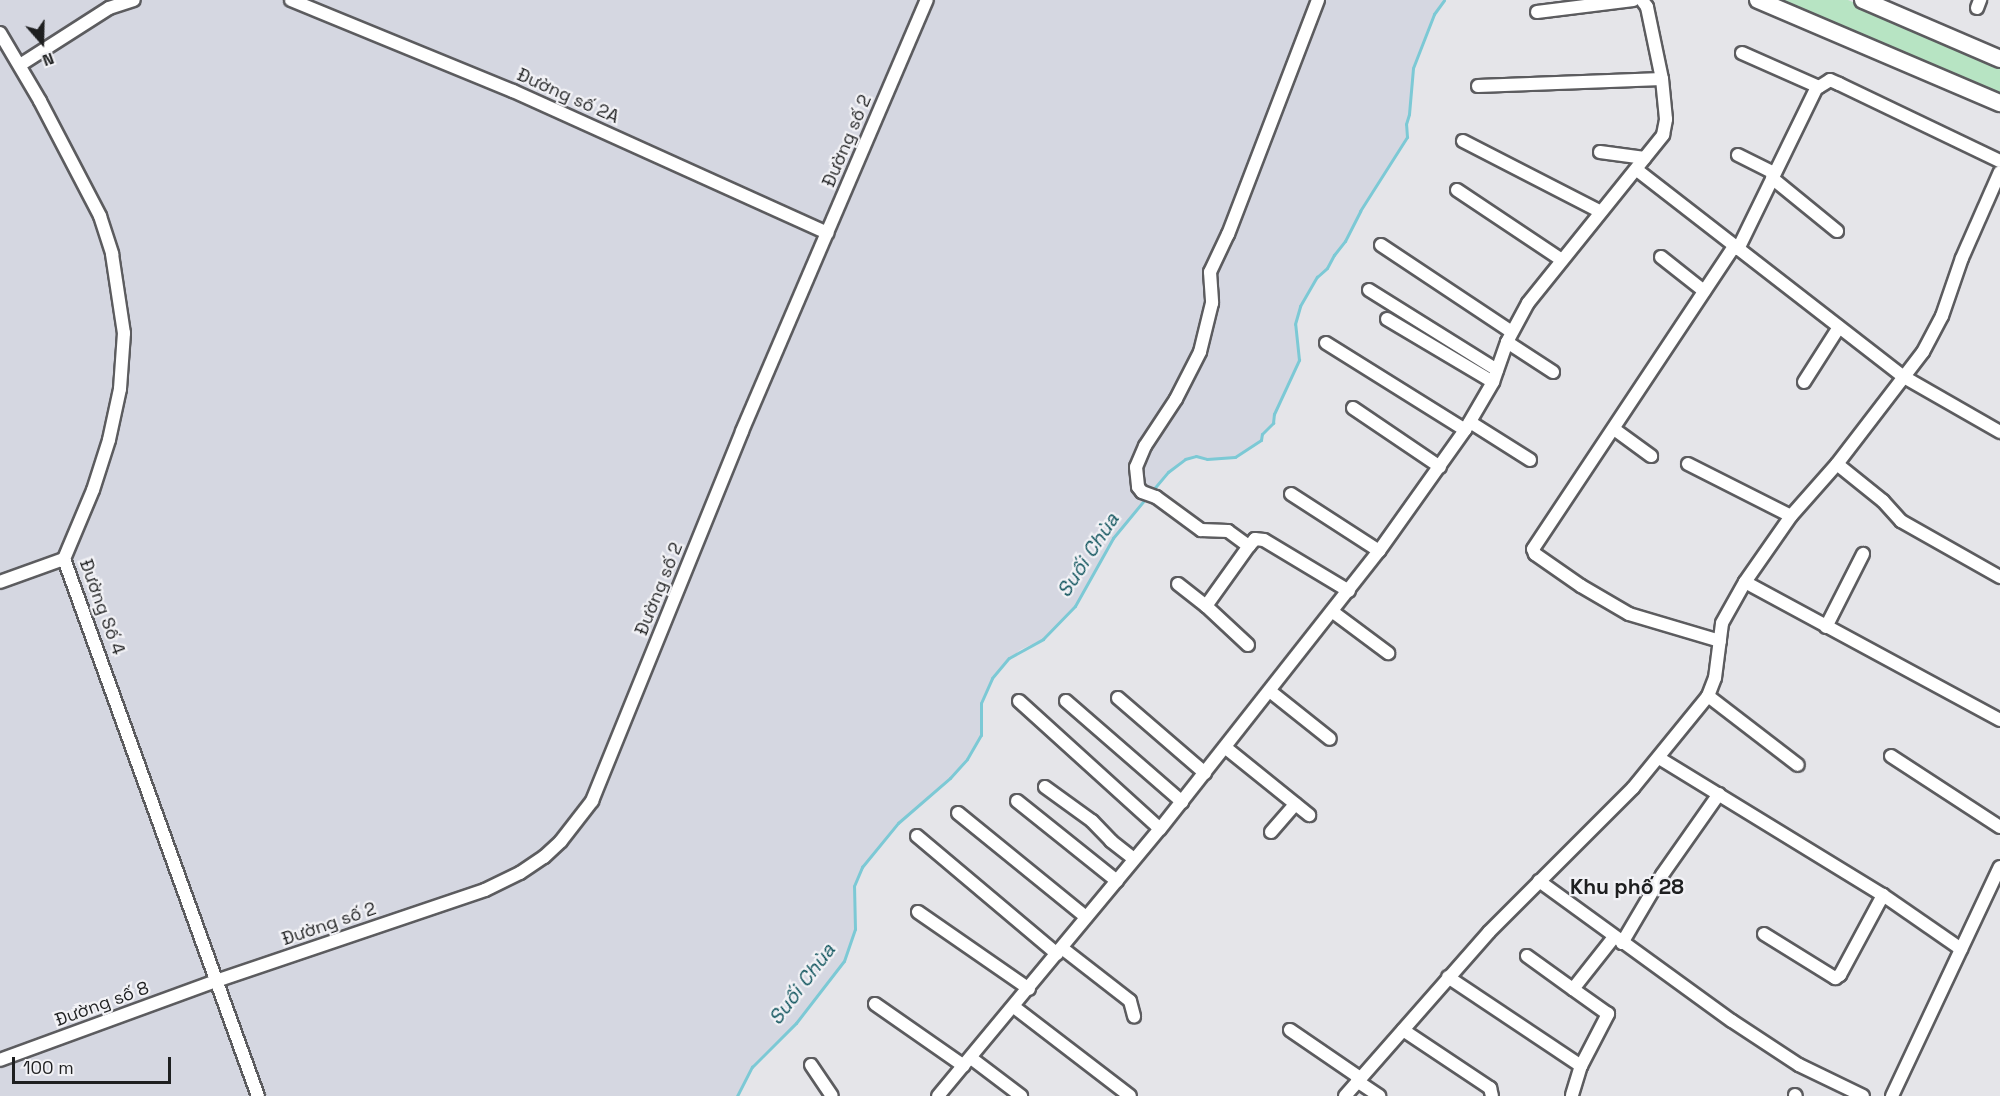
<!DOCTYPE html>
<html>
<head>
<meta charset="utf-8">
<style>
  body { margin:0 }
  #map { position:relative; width:2000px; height:1096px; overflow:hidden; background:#e5e5e9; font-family:"Space Grotesk",sans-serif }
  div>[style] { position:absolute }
  .built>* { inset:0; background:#d5d7e1 }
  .green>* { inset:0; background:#b7e4c3 }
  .stream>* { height:3px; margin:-1.5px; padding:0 1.5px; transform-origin:1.5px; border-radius:1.5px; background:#7cc9d5 }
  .roads { filter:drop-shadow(2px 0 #5c5c5f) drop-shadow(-2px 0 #5c5c5f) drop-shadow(0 2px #5c5c5f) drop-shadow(0 -2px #5c5c5f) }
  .street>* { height:12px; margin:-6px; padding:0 6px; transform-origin:6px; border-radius:6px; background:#fff }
  .secondary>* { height:16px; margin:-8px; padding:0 8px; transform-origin:8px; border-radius:8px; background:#fff }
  span { translate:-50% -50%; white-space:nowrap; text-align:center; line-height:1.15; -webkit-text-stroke:4.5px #f2f2f6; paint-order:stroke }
  .street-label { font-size:18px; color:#1e1f20 }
  .water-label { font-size:20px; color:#10545d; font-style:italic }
  .quarter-label { font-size:21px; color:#1e1f20; font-weight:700 }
  .north { position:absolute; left:12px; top:12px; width:60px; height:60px; -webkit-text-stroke:4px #f2f2f6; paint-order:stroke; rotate:160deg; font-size:16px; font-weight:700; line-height:24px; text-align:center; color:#1e1f20 }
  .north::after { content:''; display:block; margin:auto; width:21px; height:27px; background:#1e1f20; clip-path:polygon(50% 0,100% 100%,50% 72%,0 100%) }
  .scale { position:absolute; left:12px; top:1057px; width:159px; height:27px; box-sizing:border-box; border:3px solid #1e1f20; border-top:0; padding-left:8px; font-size:18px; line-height:21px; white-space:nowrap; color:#1e1f20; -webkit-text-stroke:4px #f2f2f6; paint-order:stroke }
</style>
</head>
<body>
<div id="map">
  <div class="built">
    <div style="clip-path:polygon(0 0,1444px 0,1434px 14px,1413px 68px,1409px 114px,1406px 124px,1407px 137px,1360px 211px,1345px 241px,1334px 255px,1327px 268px,1317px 277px,1300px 306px,1295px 324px,1299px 360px,1274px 414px,1273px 423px,1262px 434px,1261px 440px,1235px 457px,1207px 459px,1196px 456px,1185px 459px,1168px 472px,1113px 538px,1075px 606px,1043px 639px,1020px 650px,998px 670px,981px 703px,981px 735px,971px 753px,950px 778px,898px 823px,862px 867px,854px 886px,855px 929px,844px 961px,796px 1023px,752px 1067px,737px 1096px,0 1096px)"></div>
  </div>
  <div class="green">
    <div style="clip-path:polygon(1774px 0,1848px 0,2000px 65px,2000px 96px)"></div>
  </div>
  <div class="stream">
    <div style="left:1152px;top:491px;width:25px;rotate:-50deg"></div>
    <div style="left:1168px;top:472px;width:21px;rotate:-37deg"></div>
    <div style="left:1185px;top:459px;width:11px;rotate:-15deg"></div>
    <div style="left:1196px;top:456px;width:11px;rotate:15deg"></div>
    <div style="left:1207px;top:459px;width:28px;rotate:-4deg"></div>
    <div style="left:1235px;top:457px;width:31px;rotate:-33deg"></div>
    <div style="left:1261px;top:440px;width:6px;rotate:-81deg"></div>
    <div style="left:1262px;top:434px;width:16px;rotate:-45deg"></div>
    <div style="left:1273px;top:423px;width:9px;rotate:-84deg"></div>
    <div style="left:1274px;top:414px;width:60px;rotate:-65.2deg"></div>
    <div style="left:1299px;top:360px;width:36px;rotate:-96deg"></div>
    <div style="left:1295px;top:324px;width:19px;rotate:-74deg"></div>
    <div style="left:1300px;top:306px;width:34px;rotate:-60deg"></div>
    <div style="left:1317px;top:277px;width:13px;rotate:-42deg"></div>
    <div style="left:1327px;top:268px;width:15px;rotate:-62deg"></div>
    <div style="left:1334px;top:255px;width:18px;rotate:-52deg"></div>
    <div style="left:1345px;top:241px;width:34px;rotate:-63deg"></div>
    <div style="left:1360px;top:211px;width:88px;rotate:-57.6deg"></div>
    <div style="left:1407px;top:137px;width:13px;rotate:-94deg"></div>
    <div style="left:1406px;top:124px;width:10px;rotate:-73deg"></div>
    <div style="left:1409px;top:114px;width:46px;rotate:-85deg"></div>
    <div style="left:1413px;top:68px;width:58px;rotate:-68.7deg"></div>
    <div style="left:1434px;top:14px;width:17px;rotate:-54deg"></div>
    <div style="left:737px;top:1096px;width:33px;rotate:-63deg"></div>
    <div style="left:752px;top:1067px;width:62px;rotate:-45deg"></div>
    <div style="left:796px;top:1023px;width:78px;rotate:-52.3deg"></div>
    <div style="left:844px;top:961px;width:34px;rotate:-71deg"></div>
    <div style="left:855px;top:929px;width:43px;rotate:-91.3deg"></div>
    <div style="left:854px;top:886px;width:21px;rotate:-67deg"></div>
    <div style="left:862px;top:867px;width:57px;rotate:-50.7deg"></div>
    <div style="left:898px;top:823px;width:69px;rotate:-40.9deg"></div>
    <div style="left:950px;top:778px;width:25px;rotate:-48deg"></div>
    <div style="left:967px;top:759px;width:28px;rotate:-60deg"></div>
    <div style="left:981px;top:735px;width:32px;rotate:-90deg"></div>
    <div style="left:981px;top:703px;width:27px;rotate:-66deg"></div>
    <div style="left:992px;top:678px;width:26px;rotate:-50deg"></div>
    <div style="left:1009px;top:658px;width:39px;rotate:-29deg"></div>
    <div style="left:1043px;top:639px;width:46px;rotate:-45.9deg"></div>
    <div style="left:1075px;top:606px;width:78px;rotate:-60.8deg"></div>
    <div style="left:1113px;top:538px;width:52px;rotate:-50.5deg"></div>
  </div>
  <div class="roads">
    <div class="street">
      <div style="left:291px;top:0;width:240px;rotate:22.3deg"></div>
      <div style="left:513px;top:91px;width:345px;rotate:24.3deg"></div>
      <div style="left:1318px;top:0;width:251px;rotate:111deg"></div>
      <div style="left:1228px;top:234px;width:42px;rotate:115.3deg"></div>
      <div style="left:1210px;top:272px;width:31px;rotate:86deg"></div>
      <div style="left:1212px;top:303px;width:50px;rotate:103.8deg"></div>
      <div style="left:1200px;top:352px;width:53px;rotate:117.1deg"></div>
      <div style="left:1176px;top:399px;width:56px;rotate:123.4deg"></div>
      <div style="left:1145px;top:446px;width:23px;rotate:113deg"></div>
      <div style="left:1136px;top:467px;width:20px;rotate:84deg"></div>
      <div style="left:1138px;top:487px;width:6px;rotate:51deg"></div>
      <div style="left:1142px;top:492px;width:15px;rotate:20deg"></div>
      <div style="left:1156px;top:497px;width:56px;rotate:36.3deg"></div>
      <div style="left:1201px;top:530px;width:27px;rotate:2deg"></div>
      <div style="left:1228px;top:531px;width:26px;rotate:36deg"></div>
      <div style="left:1249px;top:546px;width:9px;rotate:-49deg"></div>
      <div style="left:1255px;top:539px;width:9px;rotate:6deg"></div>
      <div style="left:1264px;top:540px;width:99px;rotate:31deg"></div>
      <div style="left:1977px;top:8px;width:9px;rotate:-69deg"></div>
      <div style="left:1537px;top:12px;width:97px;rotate:-7.1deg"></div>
      <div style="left:0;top:33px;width:79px;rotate:59.5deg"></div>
      <div style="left:40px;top:101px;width:130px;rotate:62.4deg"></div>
      <div style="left:100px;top:216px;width:40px;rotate:72deg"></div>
      <div style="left:112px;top:254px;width:80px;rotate:81.4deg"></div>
      <div style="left:124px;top:333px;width:56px;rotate:94.1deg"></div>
      <div style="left:120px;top:389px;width:52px;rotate:102.2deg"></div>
      <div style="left:109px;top:440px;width:52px;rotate:107.7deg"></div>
      <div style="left:93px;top:490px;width:75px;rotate:112.8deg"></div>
      <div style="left:64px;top:559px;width:571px;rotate:70.14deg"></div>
      <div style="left:1742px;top:53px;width:84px;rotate:23.8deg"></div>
      <div style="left:1819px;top:87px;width:13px;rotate:-32deg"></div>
      <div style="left:1830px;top:80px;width:10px;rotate:24deg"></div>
      <div style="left:1839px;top:84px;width:178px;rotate:25.6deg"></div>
      <div style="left:20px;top:65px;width:106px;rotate:-32.6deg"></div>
      <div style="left:109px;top:8px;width:26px;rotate:-18deg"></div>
      <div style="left:1478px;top:86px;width:184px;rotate:-2.2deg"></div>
      <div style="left:1463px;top:141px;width:155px;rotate:27.2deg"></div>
      <div style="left:1600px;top:152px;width:45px;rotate:7.6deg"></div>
      <div style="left:1738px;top:155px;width:40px;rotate:26.6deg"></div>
      <div style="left:1637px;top:170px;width:338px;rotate:37.8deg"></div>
      <div style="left:1904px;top:377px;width:111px;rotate:29.8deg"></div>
      <div style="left:1772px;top:178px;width:84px;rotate:39.2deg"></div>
      <div style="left:1457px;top:190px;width:126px;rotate:33.7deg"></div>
      <div style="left:1381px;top:245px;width:157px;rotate:33.6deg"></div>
      <div style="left:1738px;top:249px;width:180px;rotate:-64deg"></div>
      <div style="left:1661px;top:257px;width:55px;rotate:38.3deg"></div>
      <div style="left:1369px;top:290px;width:151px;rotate:32deg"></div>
      <div style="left:1387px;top:319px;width:123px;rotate:30.7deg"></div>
      <div style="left:1507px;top:342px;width:55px;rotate:33.1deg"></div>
      <div style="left:1326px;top:343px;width:164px;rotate:32deg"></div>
      <div style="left:1804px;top:382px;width:65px;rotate:-57.5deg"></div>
      <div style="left:1353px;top:408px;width:105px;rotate:34.1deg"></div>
      <div style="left:1470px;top:422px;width:71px;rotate:32.3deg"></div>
      <div style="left:1614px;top:429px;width:46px;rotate:36.1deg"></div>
      <div style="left:1688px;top:464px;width:115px;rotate:26.8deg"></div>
      <div style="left:1837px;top:464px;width:59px;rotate:38.8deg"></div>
      <div style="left:1883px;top:501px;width:27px;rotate:48deg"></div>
      <div style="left:1901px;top:521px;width:114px;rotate:29.5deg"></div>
      <div style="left:1291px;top:494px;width:105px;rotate:32.9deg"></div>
      <div style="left:0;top:582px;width:68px;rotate:-19.8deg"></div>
      <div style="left:1745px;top:582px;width:290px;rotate:28.4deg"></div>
      <div style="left:1178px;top:584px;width:36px;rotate:38deg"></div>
      <div style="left:1333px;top:612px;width:69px;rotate:36.7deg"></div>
      <div style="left:1826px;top:627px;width:82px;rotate:-63.1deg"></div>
      <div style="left:1720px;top:641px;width:95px;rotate:-163.5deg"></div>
      <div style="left:1629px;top:614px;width:56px;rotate:-149.7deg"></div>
      <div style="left:1581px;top:586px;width:56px;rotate:-145.2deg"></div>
      <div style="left:1535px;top:554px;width:5px;rotate:-112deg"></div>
      <div style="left:1533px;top:549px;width:364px;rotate:-56.4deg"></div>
      <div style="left:1248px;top:645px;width:57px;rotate:-137.1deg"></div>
      <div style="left:1206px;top:606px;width:74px;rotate:-54.4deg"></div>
      <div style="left:1271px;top:692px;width:75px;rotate:38.5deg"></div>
      <div style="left:1708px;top:696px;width:113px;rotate:37.5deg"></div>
      <div style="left:1118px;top:698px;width:115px;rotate:40.8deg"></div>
      <div style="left:1019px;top:701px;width:190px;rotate:42.2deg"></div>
      <div style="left:1066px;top:701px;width:154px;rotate:41deg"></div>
      <div style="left:1226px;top:748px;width:107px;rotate:38.9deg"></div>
      <div style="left:1891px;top:756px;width:130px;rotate:33.1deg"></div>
      <div style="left:1659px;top:758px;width:263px;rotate:31.5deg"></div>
      <div style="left:1883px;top:895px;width:95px;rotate:34.7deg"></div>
      <div style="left:1045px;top:787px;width:58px;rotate:35.9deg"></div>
      <div style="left:1092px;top:821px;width:28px;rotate:46deg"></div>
      <div style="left:1111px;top:841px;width:29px;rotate:38deg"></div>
      <div style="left:1017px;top:801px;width:128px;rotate:38.7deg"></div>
      <div style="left:958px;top:813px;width:165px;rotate:39.1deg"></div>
      <div style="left:1271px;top:832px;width:37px;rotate:-49deg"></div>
      <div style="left:917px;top:836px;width:183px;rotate:40.1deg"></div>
      <div style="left:1539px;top:881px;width:238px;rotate:36deg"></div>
      <div style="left:1732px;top:1021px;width:80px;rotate:33.3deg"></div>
      <div style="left:1799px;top:1065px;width:71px;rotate:25.8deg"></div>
      <div style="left:918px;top:912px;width:135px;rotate:34.7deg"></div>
      <div style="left:1764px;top:934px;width:84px;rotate:31.8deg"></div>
      <div style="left:1835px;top:978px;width:6px;rotate:-31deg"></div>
      <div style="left:1840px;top:975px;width:91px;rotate:-61.7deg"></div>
      <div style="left:1622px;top:943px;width:79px;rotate:-59.5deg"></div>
      <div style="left:1662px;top:875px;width:99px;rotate:-54.9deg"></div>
      <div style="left:1062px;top:948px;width:86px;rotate:37.9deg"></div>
      <div style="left:1130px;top:1001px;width:16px;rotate:75deg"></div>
      <div style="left:1527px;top:956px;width:57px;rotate:35.7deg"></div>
      <div style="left:1448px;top:977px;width:160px;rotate:33.8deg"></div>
      <div style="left:875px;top:1004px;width:108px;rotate:34.9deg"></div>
      <div style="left:1014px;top:1007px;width:146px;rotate:37.5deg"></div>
      <div style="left:1290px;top:1030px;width:85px;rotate:34.4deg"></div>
      <div style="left:1403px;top:1030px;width:105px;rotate:33.7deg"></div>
      <div style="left:1490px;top:1088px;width:8px;rotate:76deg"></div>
      <div style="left:971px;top:1058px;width:63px;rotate:37.2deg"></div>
      <div style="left:0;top:1060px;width:230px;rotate:-20.1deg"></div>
      <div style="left:216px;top:981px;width:284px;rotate:-18.7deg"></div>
      <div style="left:485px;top:890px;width:39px;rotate:-26deg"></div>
      <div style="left:520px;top:873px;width:29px;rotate:-34deg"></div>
      <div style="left:544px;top:857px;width:23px;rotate:-43deg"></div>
      <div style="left:561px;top:841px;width:51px;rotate:-52.2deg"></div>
      <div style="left:592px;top:801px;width:399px;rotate:-67.9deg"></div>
      <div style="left:742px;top:431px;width:469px;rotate:-66.8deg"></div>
      <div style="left:811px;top:1065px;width:37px;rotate:56deg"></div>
      <div style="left:1357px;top:1081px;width:27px;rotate:34deg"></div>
      <div style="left:1572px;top:1095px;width:30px;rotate:-73deg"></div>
      <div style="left:1581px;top:1066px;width:59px;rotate:-62.6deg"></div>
      <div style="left:1608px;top:1014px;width:43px;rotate:-144.5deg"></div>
      <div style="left:1573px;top:989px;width:66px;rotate:-51.7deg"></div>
      <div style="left:1795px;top:1095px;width:1px;rotate:45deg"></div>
      <div style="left:938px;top:1096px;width:347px;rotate:-50.3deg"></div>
      <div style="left:1160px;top:829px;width:354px;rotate:-51.8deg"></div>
      <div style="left:1379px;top:551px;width:148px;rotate:-54.6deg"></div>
      <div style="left:1465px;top:430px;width:56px;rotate:-59.7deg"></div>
      <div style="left:1493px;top:382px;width:42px;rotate:-70.7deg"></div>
      <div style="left:1507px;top:342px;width:44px;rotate:-61.7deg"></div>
      <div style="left:1528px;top:303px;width:216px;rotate:-51.2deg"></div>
      <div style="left:1663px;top:135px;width:16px;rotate:-79deg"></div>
      <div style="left:1666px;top:119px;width:40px;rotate:-95.7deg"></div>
      <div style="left:1662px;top:79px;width:74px;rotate:-101.8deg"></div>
      <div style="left:1647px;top:7px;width:9px;rotate:-126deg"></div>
      <div style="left:1345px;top:1096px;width:218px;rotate:-48.7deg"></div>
      <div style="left:1489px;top:932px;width:204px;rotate:-45deg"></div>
      <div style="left:1633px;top:788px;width:119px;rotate:-50.8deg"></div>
      <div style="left:1708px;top:696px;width:19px;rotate:-69deg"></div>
      <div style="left:1715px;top:678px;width:55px;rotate:-82.7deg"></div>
      <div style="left:1722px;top:623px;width:47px;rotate:-60.7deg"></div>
      <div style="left:1745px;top:582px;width:80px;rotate:-55.1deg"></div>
      <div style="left:1791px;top:516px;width:69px;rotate:-48.5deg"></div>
      <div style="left:1837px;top:464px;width:141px;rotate:-52.5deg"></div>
      <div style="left:1923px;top:352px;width:41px;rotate:-62.2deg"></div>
      <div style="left:1942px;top:316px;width:61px;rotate:-71deg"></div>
      <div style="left:1962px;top:258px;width:94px;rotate:-66.2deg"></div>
      <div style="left:1892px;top:1096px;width:253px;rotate:-64.8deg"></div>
    </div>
    <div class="secondary">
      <div style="left:1758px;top:0;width:263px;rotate:23.1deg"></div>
      <div style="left:1863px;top:0;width:149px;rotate:23.3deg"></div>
    </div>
  </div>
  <div class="street-label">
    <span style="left:568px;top:96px;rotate:24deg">Đường số 2A</span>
    <span style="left:847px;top:141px;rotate:-67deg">Đường số 2</span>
    <span style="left:659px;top:589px;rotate:-68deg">Đường số 2</span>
    <span style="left:102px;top:607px;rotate:70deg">Đường Số 4</span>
    <span style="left:329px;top:924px;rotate:-19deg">Đường số 2</span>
    <span style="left:102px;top:1004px;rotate:-20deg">Đường số 8</span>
  </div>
  <div class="water-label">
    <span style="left:1088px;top:555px;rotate:-57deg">Suối Chùa</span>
    <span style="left:802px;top:984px;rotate:-53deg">Suối Chùa</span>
  </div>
  <div class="quarter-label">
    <span style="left:1627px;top:887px">Khu phố 28</span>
  </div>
  <div class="north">N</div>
  <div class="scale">100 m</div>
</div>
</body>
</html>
